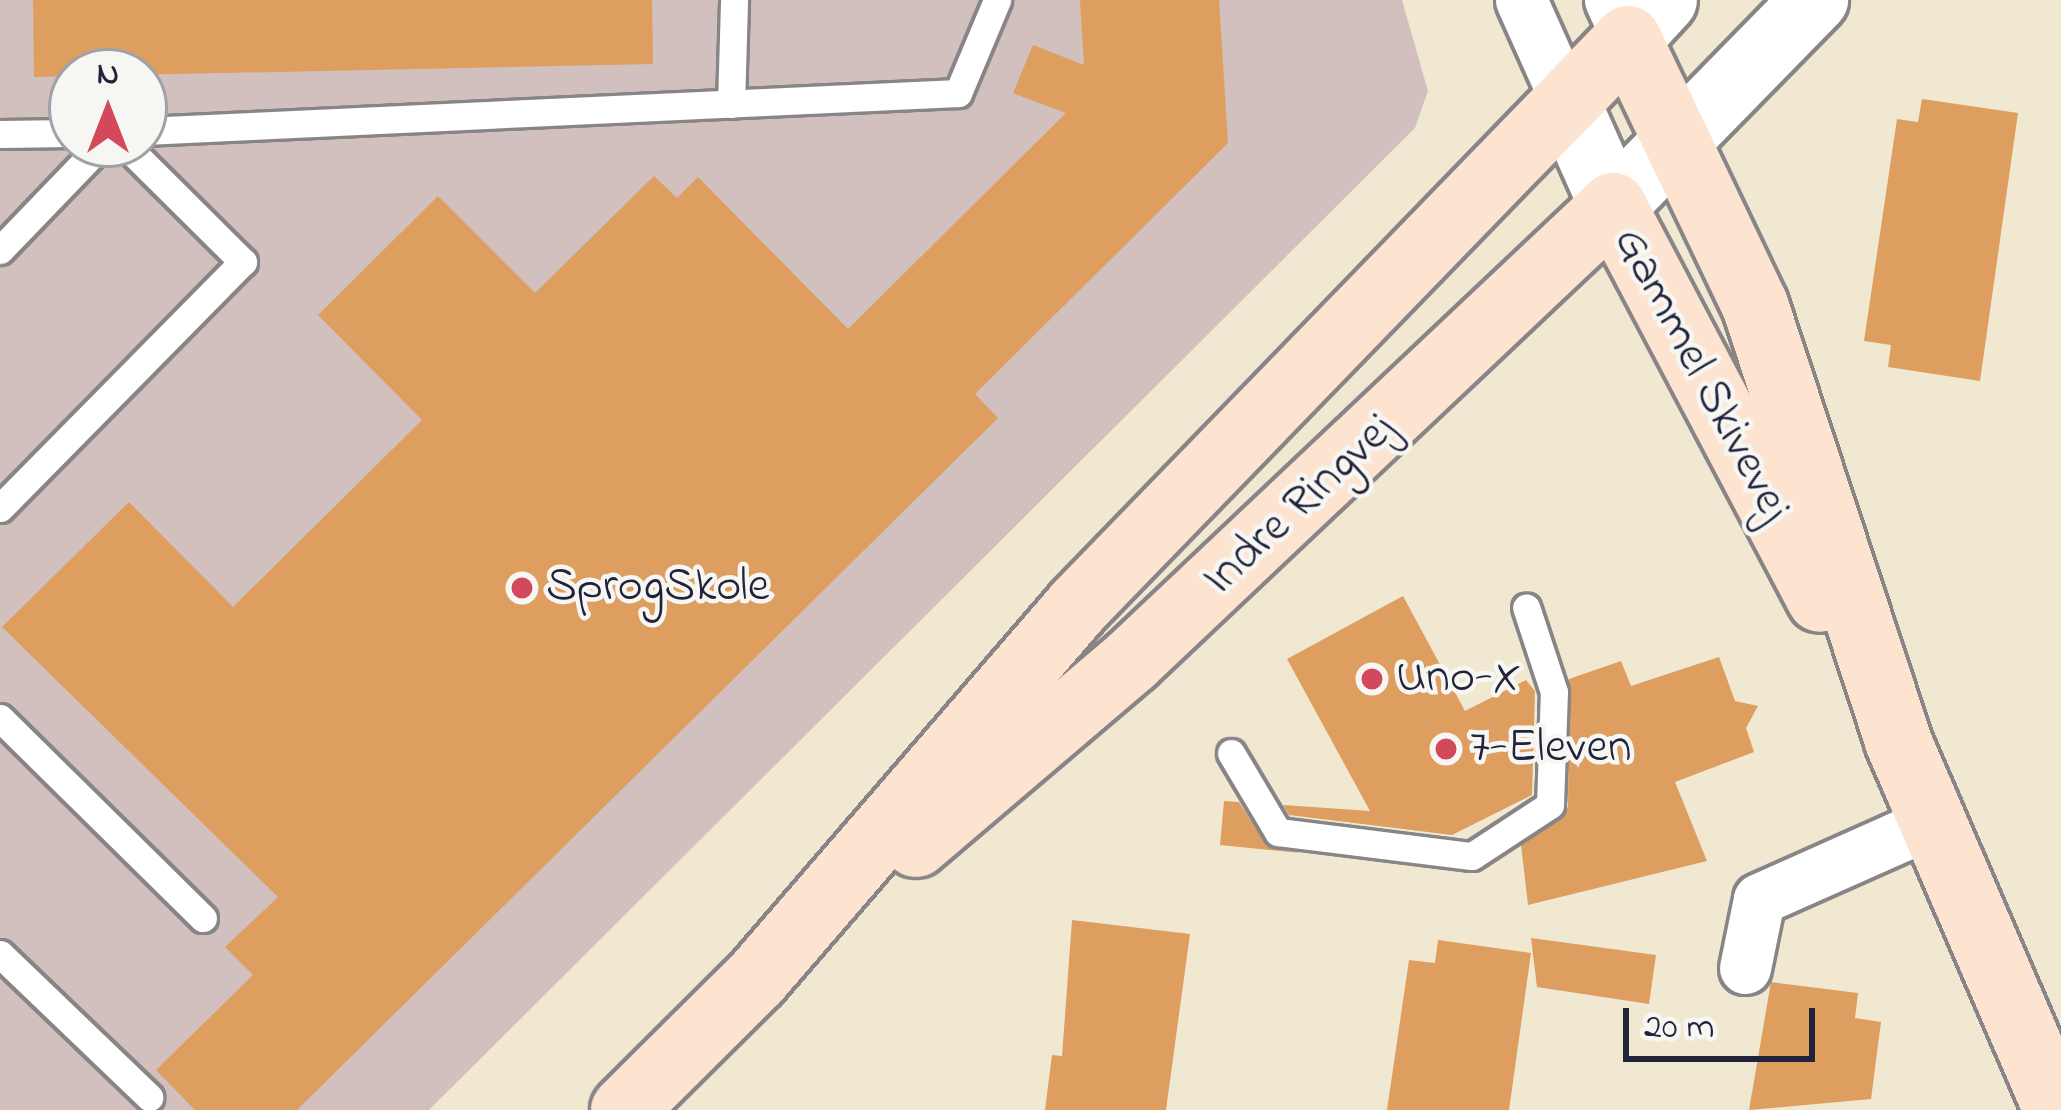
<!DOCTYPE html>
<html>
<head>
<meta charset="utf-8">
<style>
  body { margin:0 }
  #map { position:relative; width:2061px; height:1110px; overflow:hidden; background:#f0e8d1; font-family:"Indie Flower",sans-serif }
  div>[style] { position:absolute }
  .industrial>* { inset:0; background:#d1c0bd }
  .building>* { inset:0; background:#dd9e5f }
  .roads { filter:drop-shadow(3px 0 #898586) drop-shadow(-3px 0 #898586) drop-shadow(0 3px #898586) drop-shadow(0 -3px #898586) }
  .service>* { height:27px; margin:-13.5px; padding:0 13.5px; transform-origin:13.5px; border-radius:13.5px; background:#fff }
  .minor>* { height:51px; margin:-25.5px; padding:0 25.5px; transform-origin:25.5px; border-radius:25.5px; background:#fff }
  .tertiary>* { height:66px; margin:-33px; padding:0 33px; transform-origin:33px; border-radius:33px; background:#fff }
  .secondary>* { height:66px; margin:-33px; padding:0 33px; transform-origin:33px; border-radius:33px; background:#fde4d1 }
  .dots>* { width:33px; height:33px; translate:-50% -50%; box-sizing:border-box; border:6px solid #f6f6f2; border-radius:50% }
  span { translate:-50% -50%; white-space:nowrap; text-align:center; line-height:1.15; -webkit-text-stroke:9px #f6f6f2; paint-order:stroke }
  .street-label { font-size:48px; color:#22223b }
  .poi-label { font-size:48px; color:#22223b }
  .left { translate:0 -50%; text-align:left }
  .north { position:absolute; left:48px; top:48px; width:120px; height:120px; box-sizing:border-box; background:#f6f6f2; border:3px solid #a1a1a9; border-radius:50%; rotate:0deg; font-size:33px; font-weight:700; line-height:48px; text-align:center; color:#22223b }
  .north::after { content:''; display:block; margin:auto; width:42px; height:54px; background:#d1495b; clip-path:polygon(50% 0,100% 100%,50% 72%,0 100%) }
  .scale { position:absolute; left:1623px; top:1008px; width:192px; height:54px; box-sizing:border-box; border:6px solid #22223b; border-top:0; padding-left:15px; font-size:36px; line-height:42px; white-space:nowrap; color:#22223b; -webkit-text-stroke:9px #f6f6f2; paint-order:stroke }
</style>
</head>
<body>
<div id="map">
  <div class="industrial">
    <div style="clip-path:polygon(evenodd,0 0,1402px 0,1428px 91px,1415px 128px,429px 1110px,0 1110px,0 0,72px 72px,144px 72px,144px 144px,72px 144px,72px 72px)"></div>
  </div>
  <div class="building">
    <div style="clip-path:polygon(33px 0,652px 0,653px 64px,34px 77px)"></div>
    <div style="clip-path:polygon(1080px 0,1219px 0,1228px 143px,975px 394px,998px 418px,297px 1110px,195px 1110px,156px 1070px,253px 975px,225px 947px,278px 897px,2px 627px,129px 502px,233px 607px,422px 420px,318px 315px,438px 196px,535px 293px,654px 176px,677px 198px,698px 177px,848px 329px,1066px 113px,1013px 93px,1033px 45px,1084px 65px)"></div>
    <div style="clip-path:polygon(1922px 99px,2018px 113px,1980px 381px,1888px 367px,1891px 345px,1864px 341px,1897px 119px,1918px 122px)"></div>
    <div style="clip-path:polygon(1403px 596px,1465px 711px,1526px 680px,1535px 691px,1532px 795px,1452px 835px,1289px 815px,1283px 805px,1370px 811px,1287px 659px)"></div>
    <div style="clip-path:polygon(1719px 657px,1735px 701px,1758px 706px,1746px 728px,1754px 752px,1675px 782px,1707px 861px,1528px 905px,1521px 845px,1568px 807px,1569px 679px,1621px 661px,1631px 686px)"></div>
    <div style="clip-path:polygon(1224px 801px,1239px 802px,1267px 846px,1301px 853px,1220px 845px)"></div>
    <div style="clip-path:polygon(1072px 920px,1190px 934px,1166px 1110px,1045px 1110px,1052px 1055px,1062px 1056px)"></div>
    <div style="clip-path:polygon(1531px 938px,1656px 955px,1649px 1004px,1537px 987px)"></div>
    <div style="clip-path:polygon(1438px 940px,1531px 953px,1509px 1110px,1387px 1110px,1409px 960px,1435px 963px)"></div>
    <div style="clip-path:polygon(1771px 982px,1858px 993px,1855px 1018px,1881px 1022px,1871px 1099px,1749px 1110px)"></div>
  </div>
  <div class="roads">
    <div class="service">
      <div style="left:731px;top:104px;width:104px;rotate:-88.3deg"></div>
      <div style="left:144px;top:131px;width:815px;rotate:-2.67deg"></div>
      <div style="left:958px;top:93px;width:101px;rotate:-67.2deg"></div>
      <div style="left:0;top:134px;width:72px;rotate:-0.8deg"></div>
      <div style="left:0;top:250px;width:147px;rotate:-46.1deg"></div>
      <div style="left:0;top:508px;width:346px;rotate:-45.4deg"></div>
      <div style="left:243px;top:262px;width:168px;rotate:-135.2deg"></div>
      <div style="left:0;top:718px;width:285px;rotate:44.6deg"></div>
      <div style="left:1231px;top:753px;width:92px;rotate:59.3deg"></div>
      <div style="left:1278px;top:832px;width:195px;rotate:7.1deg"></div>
      <div style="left:1472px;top:856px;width:93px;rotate:-33.2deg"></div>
      <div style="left:1550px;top:805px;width:113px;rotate:-88deg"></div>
      <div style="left:1554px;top:692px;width:89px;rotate:-108.2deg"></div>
      <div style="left:0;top:954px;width:207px;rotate:43.8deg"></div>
    </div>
    <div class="minor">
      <div style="left:1521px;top:0;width:113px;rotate:65.9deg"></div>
      <div style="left:1610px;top:0;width:43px;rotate:65.2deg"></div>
      <div style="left:1745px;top:968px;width:70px;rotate:-78.5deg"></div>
      <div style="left:1759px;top:899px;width:189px;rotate:-24deg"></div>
    </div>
    <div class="tertiary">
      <div style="left:1628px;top:39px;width:53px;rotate:-47.3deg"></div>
      <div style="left:1567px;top:103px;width:113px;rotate:65.9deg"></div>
      <div style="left:1613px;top:206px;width:289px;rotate:-45.6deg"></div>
    </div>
    <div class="secondary">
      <div style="left:916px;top:844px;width:282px;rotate:-40.4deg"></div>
      <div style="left:1131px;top:661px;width:663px;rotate:-43.35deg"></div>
      <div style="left:1613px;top:206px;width:444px;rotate:62.2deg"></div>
      <div style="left:624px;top:1110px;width:187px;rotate:-44.8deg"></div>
      <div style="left:757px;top:978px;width:490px;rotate:-49.2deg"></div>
      <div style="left:1077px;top:607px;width:791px;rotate:-45.87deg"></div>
      <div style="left:1628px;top:39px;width:295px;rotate:64.5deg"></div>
      <div style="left:1755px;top:305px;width:459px;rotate:71.8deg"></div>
      <div style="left:1898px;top:741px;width:402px;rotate:66.7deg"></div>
    </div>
  </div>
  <div class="dots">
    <div style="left:522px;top:588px;background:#d1495b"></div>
    <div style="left:1372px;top:679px;background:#d1495b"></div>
    <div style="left:1446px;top:749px;background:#d1495b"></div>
  </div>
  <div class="street-label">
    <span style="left:1701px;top:375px;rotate:62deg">Gammel Skivevej</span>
    <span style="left:1300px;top:505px;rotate:-43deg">Indre Ringvej</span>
  </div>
  <div class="poi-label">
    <span class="left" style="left:546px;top:588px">SprogSkole</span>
    <span class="left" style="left:1396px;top:679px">Uno-X</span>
    <span class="left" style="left:1470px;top:749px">7-Eleven</span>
  </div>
  <div class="north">N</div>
  <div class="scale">20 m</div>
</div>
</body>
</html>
